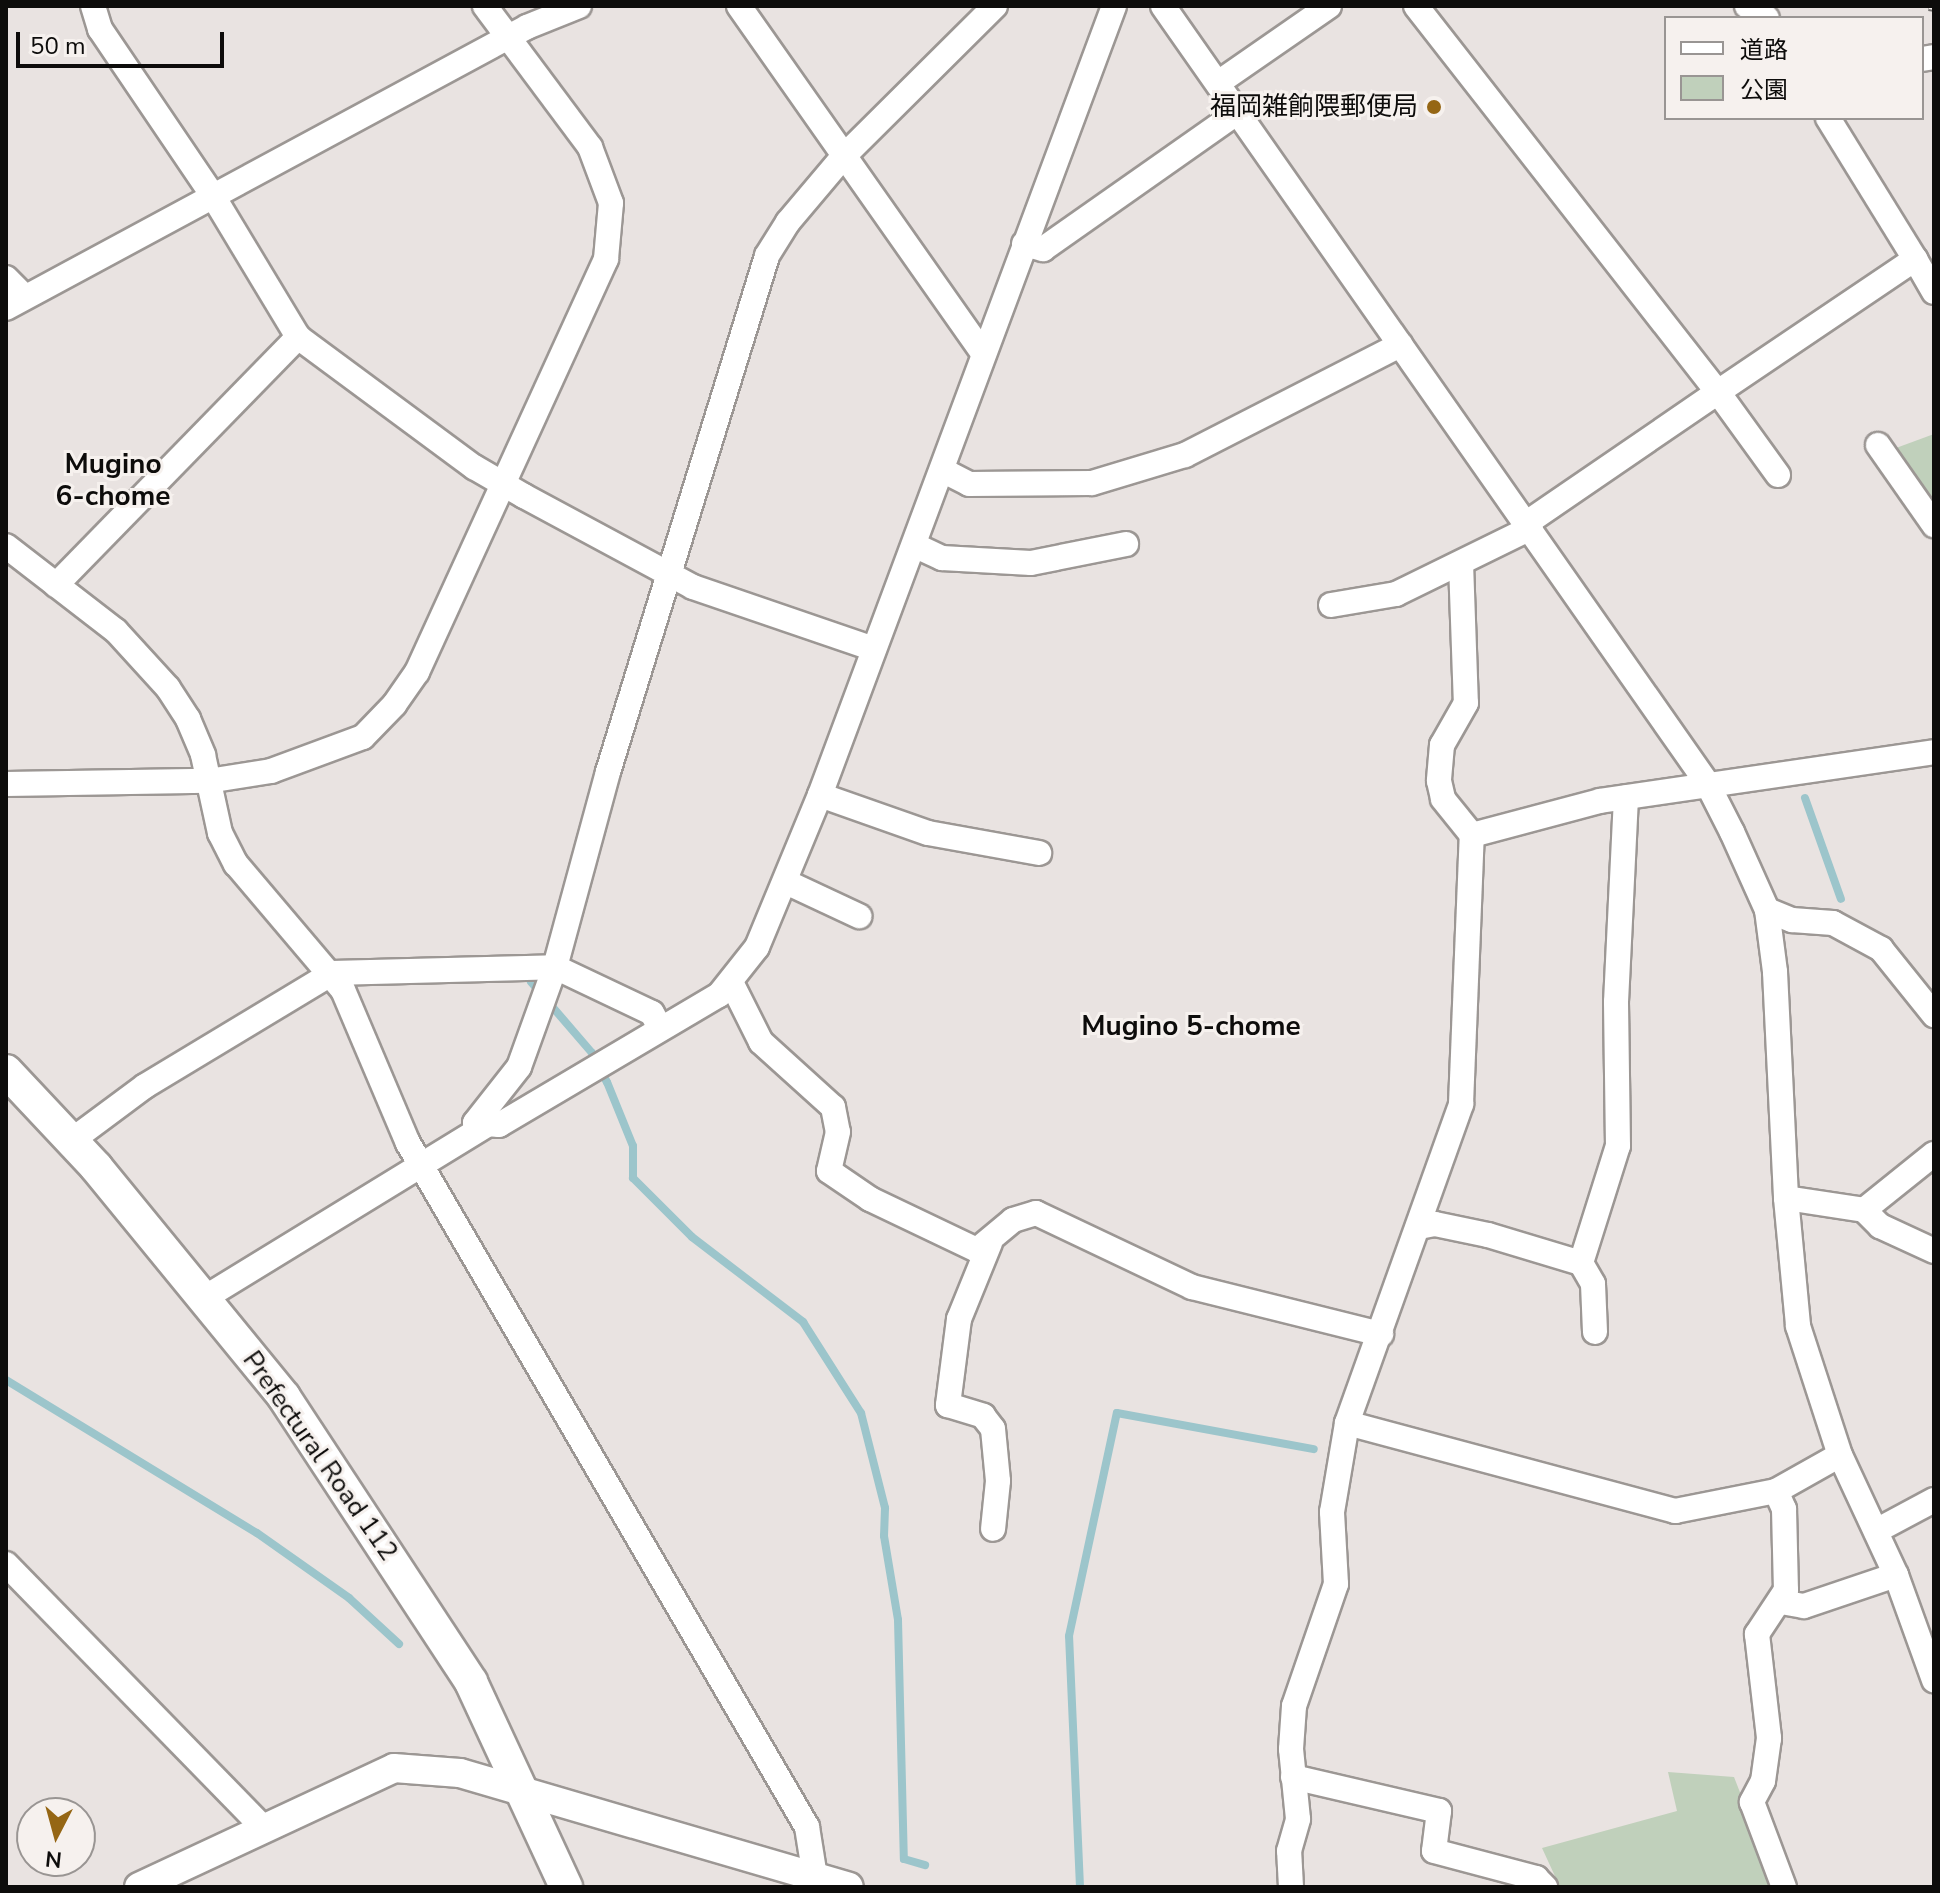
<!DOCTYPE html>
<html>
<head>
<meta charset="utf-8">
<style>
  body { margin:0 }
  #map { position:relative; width:1940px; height:1893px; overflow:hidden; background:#e9e3e1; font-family:"Nunito Sans","Noto Sans JP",sans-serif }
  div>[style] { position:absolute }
  .green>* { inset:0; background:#c0d0bb }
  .stream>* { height:8px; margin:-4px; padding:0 4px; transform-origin:4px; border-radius:4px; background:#9cc5cb }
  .roads { filter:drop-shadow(2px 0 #9c9794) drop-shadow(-2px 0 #9c9794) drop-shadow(0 2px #9c9794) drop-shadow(0 -2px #9c9794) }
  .minor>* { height:24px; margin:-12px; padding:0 12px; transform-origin:12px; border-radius:12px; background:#fff }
  .tertiary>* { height:28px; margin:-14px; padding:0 14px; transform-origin:14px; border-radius:14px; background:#fff }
  .secondary>* { height:32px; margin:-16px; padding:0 16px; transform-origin:16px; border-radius:16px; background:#fff }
  .rail>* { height:9px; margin-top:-4.5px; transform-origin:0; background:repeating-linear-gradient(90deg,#f6f1ee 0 18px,#716e6c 0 36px); box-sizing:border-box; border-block:2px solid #716e6c }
  .dots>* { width:22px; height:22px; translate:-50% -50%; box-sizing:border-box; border:4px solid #f6f1ee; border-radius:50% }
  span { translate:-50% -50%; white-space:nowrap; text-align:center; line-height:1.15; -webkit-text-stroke:6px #f6f1ee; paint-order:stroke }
  .poi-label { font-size:26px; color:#0d0c0b }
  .right { translate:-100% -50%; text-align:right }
  .street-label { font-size:26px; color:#0d0c0b }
  .neighbourhood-label { font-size:28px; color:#0d0c0b; font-weight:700 }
  .frame { position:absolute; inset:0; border:8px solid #0d0c0b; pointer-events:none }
  .legend { position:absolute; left:1664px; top:16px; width:260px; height:104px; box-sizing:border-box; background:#f6f1ee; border:2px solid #999593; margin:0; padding:10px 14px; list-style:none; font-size:24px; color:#0d0c0b }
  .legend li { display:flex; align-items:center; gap:16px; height:40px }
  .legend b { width:40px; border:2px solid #999593 }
  .north { position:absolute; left:16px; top:1797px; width:80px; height:80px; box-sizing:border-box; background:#f6f1ee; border:2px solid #999593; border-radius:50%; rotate:186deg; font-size:22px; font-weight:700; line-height:32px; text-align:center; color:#0d0c0b }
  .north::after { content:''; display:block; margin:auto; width:28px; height:36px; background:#956614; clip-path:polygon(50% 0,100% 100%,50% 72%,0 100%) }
  .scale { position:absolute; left:16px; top:32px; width:208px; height:36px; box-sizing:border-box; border:4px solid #0d0c0b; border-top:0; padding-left:10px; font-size:24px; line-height:28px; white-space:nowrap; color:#0d0c0b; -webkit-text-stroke:6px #f6f1ee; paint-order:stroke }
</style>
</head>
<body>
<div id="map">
  <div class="green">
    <div style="clip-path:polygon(1934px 434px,1934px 503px,1896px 448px)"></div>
    <div style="clip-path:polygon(1668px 1772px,1734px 1777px,1777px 1887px,1560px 1887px,1542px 1848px,1677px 1811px)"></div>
  </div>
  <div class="stream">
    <div style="left:1805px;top:798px;width:107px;rotate:70.4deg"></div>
    <div style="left:531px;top:982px;width:94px;rotate:49.3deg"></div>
    <div style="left:592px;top:1053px;width:33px;rotate:63deg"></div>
    <div style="left:607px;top:1082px;width:69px;rotate:67.9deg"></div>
    <div style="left:633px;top:1146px;width:32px;rotate:90deg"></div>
    <div style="left:633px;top:1178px;width:83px;rotate:45deg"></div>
    <div style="left:692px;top:1237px;width:140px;rotate:37.4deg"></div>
    <div style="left:803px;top:1322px;width:108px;rotate:57.5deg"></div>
    <div style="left:861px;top:1413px;width:98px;rotate:75.8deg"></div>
    <div style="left:885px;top:1508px;width:28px;rotate:92deg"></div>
    <div style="left:884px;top:1536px;width:85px;rotate:80.5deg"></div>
    <div style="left:898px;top:1620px;width:239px;rotate:88.6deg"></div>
    <div style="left:904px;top:1859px;width:22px;rotate:16deg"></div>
    <div style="left:6px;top:1380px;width:294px;rotate:31.4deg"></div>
    <div style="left:257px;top:1533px;width:113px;rotate:35.2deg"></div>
    <div style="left:349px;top:1598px;width:68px;rotate:42.6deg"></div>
    <div style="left:1080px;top:1887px;width:251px;rotate:-92.5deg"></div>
    <div style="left:1069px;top:1636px;width:228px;rotate:-77.9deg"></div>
    <div style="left:1117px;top:1413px;width:200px;rotate:10.4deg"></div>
  </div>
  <div class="roads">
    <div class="minor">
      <div style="left:93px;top:6px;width:24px;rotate:73deg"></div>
      <div style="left:100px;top:29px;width:202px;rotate:55.9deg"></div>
      <div style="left:213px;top:196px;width:165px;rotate:58.9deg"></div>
      <div style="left:298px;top:337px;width:219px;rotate:36.5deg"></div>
      <div style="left:474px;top:467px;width:58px;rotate:30.1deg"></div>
      <div style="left:524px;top:496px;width:192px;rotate:28.3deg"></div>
      <div style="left:693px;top:587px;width:191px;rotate:18.9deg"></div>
      <div style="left:739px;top:6px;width:424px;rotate:54.9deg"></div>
      <div style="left:995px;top:6px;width:216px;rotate:135.2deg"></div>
      <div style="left:842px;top:158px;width:84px;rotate:130.2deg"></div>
      <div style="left:788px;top:222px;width:40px;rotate:122deg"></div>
      <div style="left:767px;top:256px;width:540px;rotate:107.13deg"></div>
      <div style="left:608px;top:772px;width:202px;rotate:105.2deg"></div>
      <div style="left:555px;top:967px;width:106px;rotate:109.8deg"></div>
      <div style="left:519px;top:1067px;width:71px;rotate:128.2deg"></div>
      <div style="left:475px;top:1123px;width:24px;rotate:5deg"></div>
      <div style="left:499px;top:1125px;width:256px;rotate:-30.6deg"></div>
      <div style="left:719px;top:995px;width:61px;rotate:-51.6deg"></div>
      <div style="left:757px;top:947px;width:165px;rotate:-67.5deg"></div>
      <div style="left:820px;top:795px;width:842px;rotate:-69.56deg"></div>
      <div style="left:1163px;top:6px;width:949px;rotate:55deg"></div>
      <div style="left:1707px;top:783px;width:55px;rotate:63deg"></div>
      <div style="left:1732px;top:832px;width:85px;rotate:65.8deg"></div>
      <div style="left:1767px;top:910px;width:63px;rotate:82.6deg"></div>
      <div style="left:1775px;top:972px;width:226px;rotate:87.2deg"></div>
      <div style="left:1786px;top:1198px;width:129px;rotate:84.6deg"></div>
      <div style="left:1798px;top:1326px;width:136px;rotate:72deg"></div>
      <div style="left:1840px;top:1455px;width:132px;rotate:65deg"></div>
      <div style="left:1896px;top:1575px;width:112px;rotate:70.1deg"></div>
      <div style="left:1416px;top:6px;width:490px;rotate:52deg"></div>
      <div style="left:1718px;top:392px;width:232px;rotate:145.6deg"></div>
      <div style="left:1747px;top:6px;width:23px;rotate:31deg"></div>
      <div style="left:1922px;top:59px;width:12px;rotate:-9deg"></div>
      <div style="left:1218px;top:83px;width:135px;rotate:-34.7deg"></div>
      <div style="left:1024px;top:244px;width:20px;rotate:15deg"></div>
      <div style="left:1043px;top:249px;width:238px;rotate:-35.1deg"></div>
      <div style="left:1915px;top:259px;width:38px;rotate:60deg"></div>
      <div style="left:6px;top:278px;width:25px;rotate:45deg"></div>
      <div style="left:6px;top:308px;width:592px;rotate:-28.34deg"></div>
      <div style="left:527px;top:27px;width:56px;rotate:-22deg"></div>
      <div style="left:1878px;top:445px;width:98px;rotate:55deg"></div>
      <div style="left:942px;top:470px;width:30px;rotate:27deg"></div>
      <div style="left:969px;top:484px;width:123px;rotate:-0.5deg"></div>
      <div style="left:1092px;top:483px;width:97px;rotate:-16.8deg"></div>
      <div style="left:1185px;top:455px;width:242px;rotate:-27.1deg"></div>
      <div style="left:1778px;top:475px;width:102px;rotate:-125.9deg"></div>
      <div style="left:1718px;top:392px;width:238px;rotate:-34deg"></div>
      <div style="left:1915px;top:259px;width:166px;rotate:-121.7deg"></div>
      <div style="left:914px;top:545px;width:31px;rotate:25deg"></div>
      <div style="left:942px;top:558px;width:89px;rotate:3.2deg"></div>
      <div style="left:1031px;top:563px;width:97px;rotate:-11.3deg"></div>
      <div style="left:6px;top:546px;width:139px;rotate:37.7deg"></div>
      <div style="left:116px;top:631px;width:77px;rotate:47.6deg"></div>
      <div style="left:168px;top:688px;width:37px;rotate:57deg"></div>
      <div style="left:188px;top:719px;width:39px;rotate:67deg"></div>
      <div style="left:203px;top:755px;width:80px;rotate:77.7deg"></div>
      <div style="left:220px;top:833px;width:35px;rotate:63deg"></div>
      <div style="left:236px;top:864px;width:165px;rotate:49.7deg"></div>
      <div style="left:343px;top:990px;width:166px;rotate:67deg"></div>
      <div style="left:408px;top:1143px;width:792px;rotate:59.74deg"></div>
      <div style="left:807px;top:1827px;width:51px;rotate:80.9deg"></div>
      <div style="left:1461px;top:563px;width:140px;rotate:88deg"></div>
      <div style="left:1466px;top:703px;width:48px;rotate:119.7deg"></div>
      <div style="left:1442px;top:745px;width:36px;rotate:95deg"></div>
      <div style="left:1439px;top:781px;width:18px;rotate:77deg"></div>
      <div style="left:1443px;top:799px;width:46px;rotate:51.1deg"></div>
      <div style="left:56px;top:585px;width:347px;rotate:-45.7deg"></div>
      <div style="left:1331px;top:605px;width:66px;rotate:-9.6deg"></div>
      <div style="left:1396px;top:594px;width:150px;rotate:-26.1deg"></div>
      <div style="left:6px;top:784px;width:202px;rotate:-0.9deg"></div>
      <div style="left:208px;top:781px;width:64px;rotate:-9deg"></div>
      <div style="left:271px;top:771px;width:98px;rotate:-20.3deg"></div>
      <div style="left:363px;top:737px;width:45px;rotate:-45.9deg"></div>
      <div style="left:394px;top:705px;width:40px;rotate:-55.1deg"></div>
      <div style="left:417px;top:672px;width:454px;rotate:-65.4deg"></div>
      <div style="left:606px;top:259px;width:56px;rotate:-84.9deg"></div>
      <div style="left:611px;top:203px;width:60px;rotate:-110.6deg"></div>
      <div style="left:590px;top:147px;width:176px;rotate:-126.7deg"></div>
      <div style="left:820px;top:795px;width:114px;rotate:19.4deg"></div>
      <div style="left:928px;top:833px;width:113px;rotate:10.2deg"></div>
      <div style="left:786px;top:882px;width:81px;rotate:25deg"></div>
      <div style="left:1767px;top:910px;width:27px;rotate:22deg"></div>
      <div style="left:1792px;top:920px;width:41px;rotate:4.2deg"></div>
      <div style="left:1833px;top:923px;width:55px;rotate:28.4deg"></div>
      <div style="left:1881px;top:949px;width:85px;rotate:51.2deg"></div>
      <div style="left:732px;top:984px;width:65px;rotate:63.4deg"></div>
      <div style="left:761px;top:1042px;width:97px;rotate:42.1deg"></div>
      <div style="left:833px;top:1107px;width:25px;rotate:79deg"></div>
      <div style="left:838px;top:1132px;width:40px;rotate:103deg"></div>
      <div style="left:829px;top:1171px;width:50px;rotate:34.3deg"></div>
      <div style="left:870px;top:1199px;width:119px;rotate:25.5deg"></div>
      <div style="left:977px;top:1250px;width:47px;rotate:-39.8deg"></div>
      <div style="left:1013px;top:1220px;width:24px;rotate:-17deg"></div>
      <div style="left:1036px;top:1213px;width:173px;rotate:25.4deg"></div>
      <div style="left:1192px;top:1287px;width:195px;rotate:14deg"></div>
      <div style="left:71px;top:1141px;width:92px;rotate:-36.6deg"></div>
      <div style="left:145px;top:1086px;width:218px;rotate:-31.1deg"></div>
      <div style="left:332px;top:973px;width:223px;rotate:-1.5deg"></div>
      <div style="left:555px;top:967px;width:107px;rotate:25.4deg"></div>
      <div style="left:652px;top:1013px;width:15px;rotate:62deg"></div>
      <div style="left:1786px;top:1198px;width:79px;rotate:8.7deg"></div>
      <div style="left:1864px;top:1210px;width:23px;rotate:45deg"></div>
      <div style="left:1880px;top:1226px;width:60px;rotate:24.8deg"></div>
      <div style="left:1864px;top:1210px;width:90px;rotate:-38.7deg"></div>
      <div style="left:1419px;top:1227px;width:16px;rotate:-11deg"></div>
      <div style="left:1435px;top:1224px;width:54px;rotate:11.7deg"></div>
      <div style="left:1488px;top:1235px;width:97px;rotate:16.8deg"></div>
      <div style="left:1581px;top:1263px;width:123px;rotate:-72.5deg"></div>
      <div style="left:1618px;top:1146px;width:144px;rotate:-90.8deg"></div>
      <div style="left:1616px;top:1002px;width:205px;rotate:-87.2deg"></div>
      <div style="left:990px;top:1243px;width:82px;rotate:112.2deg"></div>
      <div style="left:959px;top:1319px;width:87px;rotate:97.3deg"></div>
      <div style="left:948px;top:1405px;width:37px;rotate:17deg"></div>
      <div style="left:983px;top:1416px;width:16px;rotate:52deg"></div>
      <div style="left:993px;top:1429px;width:52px;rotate:84.5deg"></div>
      <div style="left:998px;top:1481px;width:48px;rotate:95.9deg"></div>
      <div style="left:1581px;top:1263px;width:24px;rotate:60deg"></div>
      <div style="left:1593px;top:1284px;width:48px;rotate:87.6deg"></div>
      <div style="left:206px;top:1297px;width:335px;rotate:-31.5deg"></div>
      <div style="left:1347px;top:1423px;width:340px;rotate:15deg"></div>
      <div style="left:1675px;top:1511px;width:103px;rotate:-11.2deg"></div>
      <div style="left:1776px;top:1491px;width:73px;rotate:-29.4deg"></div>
      <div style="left:1776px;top:1491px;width:20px;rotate:66deg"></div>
      <div style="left:1784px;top:1509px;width:81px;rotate:88.6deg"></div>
      <div style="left:1786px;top:1590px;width:53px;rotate:123.4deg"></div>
      <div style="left:1757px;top:1634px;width:105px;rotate:83.4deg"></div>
      <div style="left:1769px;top:1738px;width:43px;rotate:97.9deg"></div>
      <div style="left:1763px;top:1781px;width:24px;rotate:118deg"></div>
      <div style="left:1752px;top:1802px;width:91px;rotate:69.4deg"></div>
      <div style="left:1876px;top:1531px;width:66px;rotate:-28.1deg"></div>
      <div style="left:6px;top:1564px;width:366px;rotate:45.7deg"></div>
      <div style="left:1781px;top:1602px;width:23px;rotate:10deg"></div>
      <div style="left:1804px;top:1606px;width:97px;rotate:-18.6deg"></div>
      <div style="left:1293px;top:1777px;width:150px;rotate:13.1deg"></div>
      <div style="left:1439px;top:1811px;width:40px;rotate:97.1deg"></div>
      <div style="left:1434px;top:1851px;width:106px;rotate:14.8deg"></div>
      <div style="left:1536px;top:1878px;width:13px;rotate:45deg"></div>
      <div style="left:1291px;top:1887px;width:36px;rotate:-93deg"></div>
      <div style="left:1289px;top:1851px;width:33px;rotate:-74deg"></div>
      <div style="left:1298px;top:1819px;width:70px;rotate:-95.7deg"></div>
      <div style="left:1291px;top:1749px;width:43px;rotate:-86deg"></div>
      <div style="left:1294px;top:1706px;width:129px;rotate:-71deg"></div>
      <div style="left:1336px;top:1584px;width:72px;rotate:-93.2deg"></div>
      <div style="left:1332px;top:1512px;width:90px;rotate:-80.4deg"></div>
      <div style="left:1347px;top:1423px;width:339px;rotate:-70.3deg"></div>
      <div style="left:1461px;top:1104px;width:269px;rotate:-87.7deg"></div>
      <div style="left:1472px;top:835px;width:132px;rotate:-14.9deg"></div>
      <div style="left:1600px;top:801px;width:338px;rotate:-8.3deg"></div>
    </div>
    <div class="tertiary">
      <div style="left:139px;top:1887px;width:281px;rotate:-25deg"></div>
      <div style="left:394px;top:1768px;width:66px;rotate:4.3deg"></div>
      <div style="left:460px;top:1773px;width:405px;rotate:16.3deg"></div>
    </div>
    <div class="secondary">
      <div style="left:6px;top:1071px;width:132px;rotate:46.8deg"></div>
      <div style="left:96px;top:1167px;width:297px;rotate:50.7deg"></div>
      <div style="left:284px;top:1397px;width:341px;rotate:56.7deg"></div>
      <div style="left:471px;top:1682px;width:226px;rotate:65.1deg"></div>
    </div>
  </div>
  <div class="rail">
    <div style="left:1929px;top:6px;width:5px;rotate:11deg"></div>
  </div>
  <div class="dots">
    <div style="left:1434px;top:107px;background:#956614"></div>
  </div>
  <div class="poi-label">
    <span class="right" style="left:1418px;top:107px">福岡雑餉隈郵便局</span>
  </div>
  <div class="street-label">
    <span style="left:320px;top:1456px;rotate:55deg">Prefectural Road 112</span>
  </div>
  <div class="neighbourhood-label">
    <span style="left:113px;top:480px">Mugino<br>6-chome</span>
    <span style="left:1191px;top:1026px">Mugino 5-chome</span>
  </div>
  <div class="frame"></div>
  <ul class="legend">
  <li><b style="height:10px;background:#fff"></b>道路</li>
  <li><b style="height:22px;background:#c0d0bb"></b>公園</li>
  </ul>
  <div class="north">N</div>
  <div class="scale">50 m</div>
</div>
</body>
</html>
